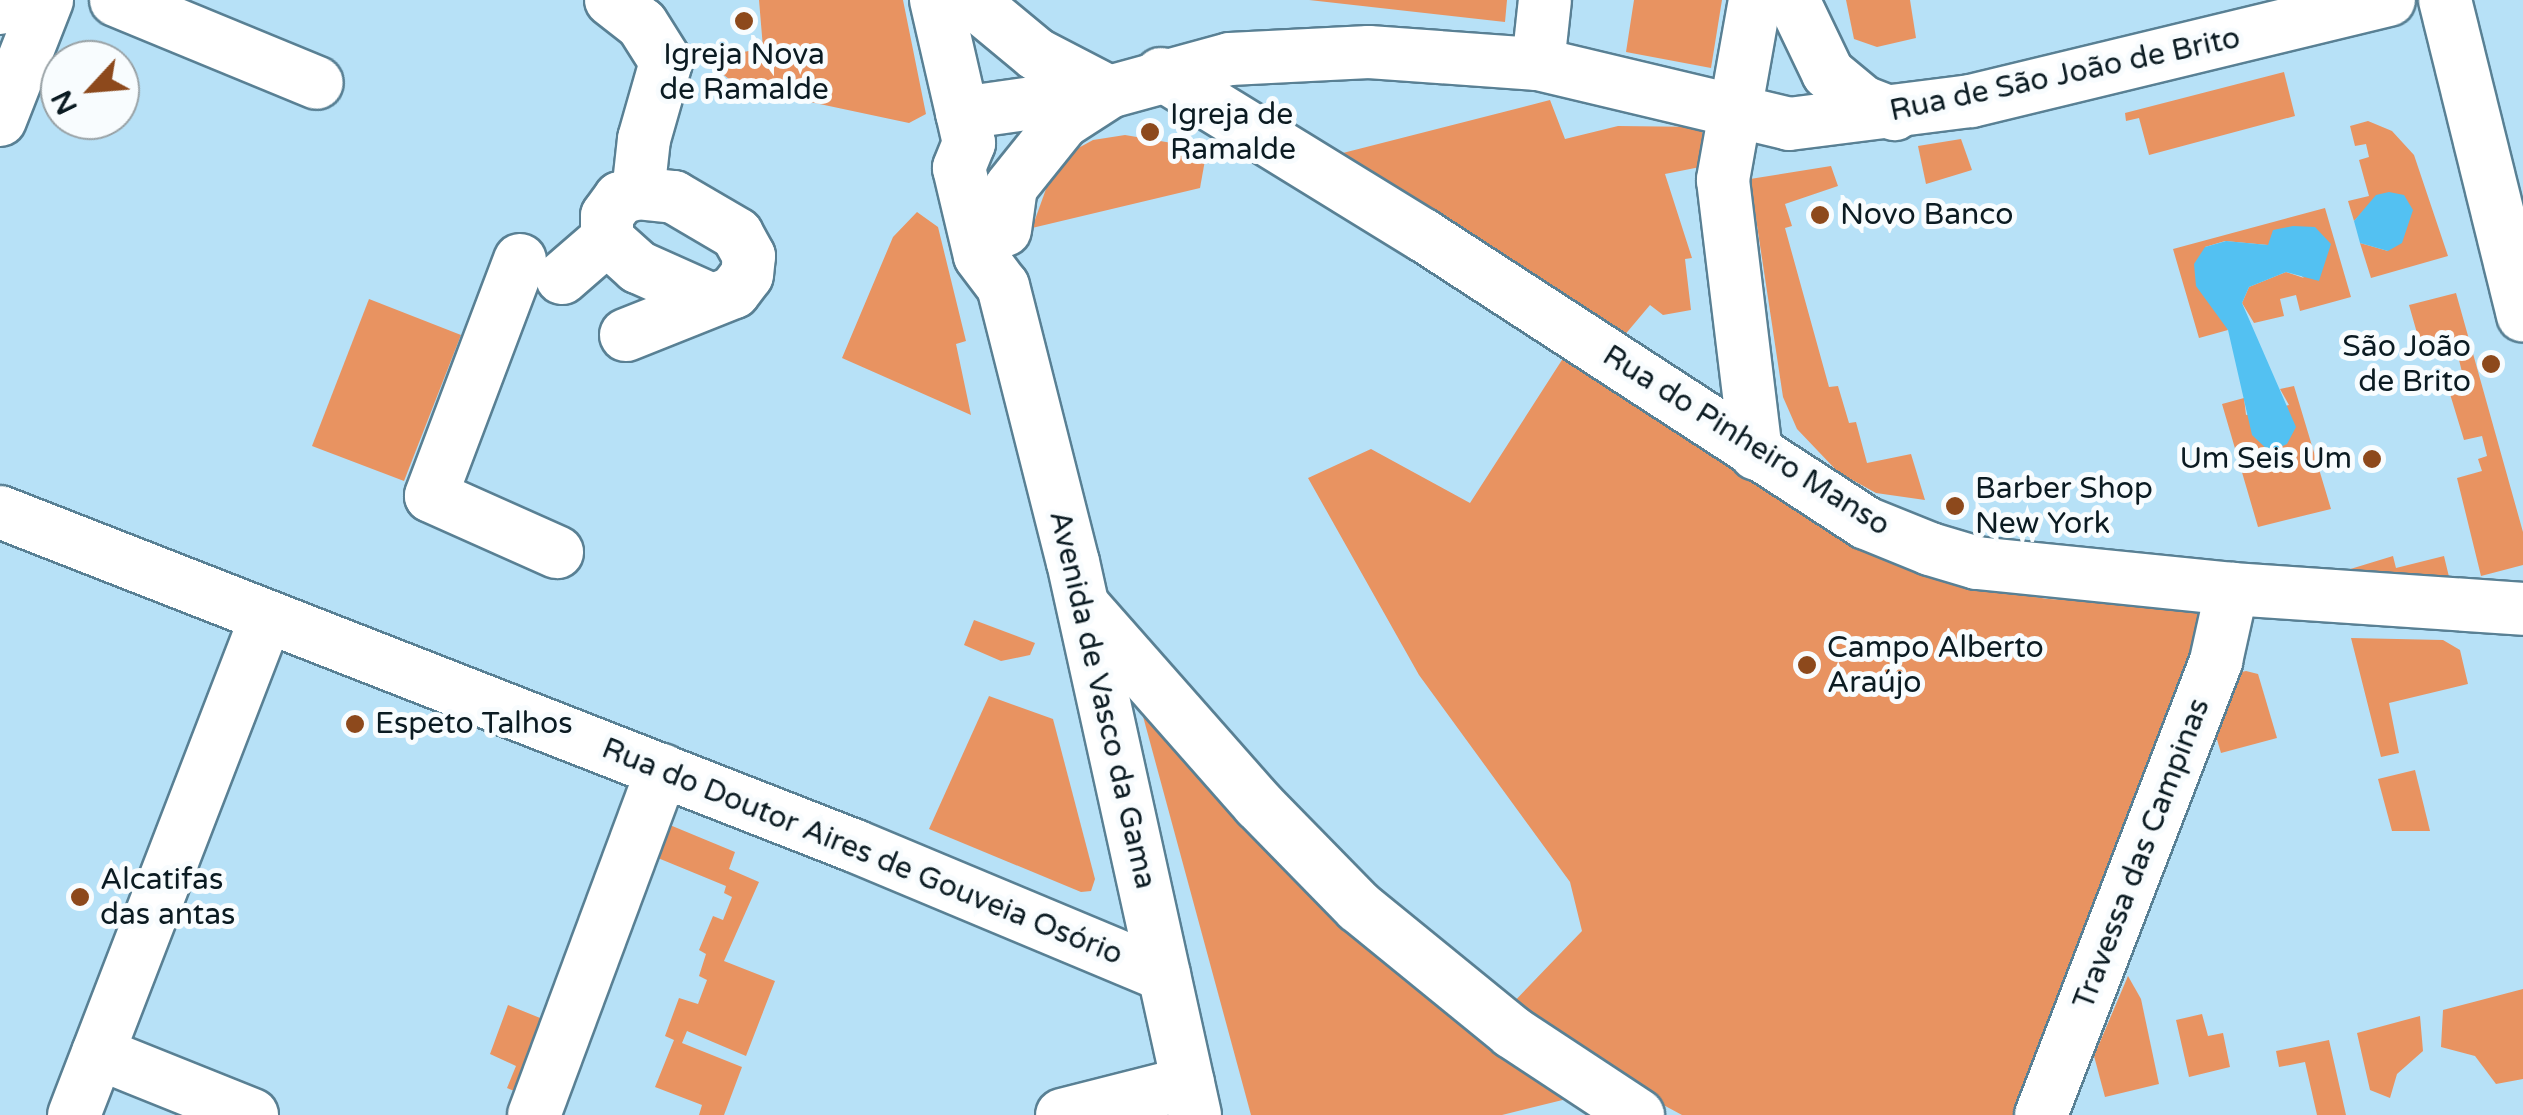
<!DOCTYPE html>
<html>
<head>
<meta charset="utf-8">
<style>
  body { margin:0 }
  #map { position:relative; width:2523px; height:1115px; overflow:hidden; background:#b7e1f7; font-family:"Varela Round",sans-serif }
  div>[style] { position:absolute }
  .green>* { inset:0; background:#e89361 }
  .water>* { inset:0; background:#53c1f2 }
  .roads { filter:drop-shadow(2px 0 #598094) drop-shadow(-2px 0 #598094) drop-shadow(0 2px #598094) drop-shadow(0 -2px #598094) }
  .minor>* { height:52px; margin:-26px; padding:0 26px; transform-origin:26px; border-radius:26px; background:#fff }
  .dots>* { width:28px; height:28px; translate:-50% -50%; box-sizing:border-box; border:5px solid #f8fcfe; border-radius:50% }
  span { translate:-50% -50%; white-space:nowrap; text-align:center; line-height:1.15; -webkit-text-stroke:10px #f8fcfe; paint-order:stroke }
  .poi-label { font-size:30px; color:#0b1b22 }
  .left { translate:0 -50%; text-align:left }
  .right { translate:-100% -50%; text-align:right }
  .street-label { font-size:30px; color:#0b1b22 }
  .north { position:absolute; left:40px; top:40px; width:100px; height:100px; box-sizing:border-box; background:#f8fcfe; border:2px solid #99a2a6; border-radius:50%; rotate:244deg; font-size:28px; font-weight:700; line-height:40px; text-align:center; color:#0b1b22 }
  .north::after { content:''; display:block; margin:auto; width:35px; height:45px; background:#8d491c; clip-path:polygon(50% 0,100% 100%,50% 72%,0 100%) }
</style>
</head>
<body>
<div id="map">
  <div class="green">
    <div style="clip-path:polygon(759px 0,903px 0,926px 114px,909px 123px,739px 87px,705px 60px,763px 48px)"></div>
    <div style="clip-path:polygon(1309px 0,1507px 0,1505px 22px)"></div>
    <div style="clip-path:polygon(1634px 0,1722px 0,1711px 68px,1626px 52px)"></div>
    <div style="clip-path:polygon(1846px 0,1910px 0,1916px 38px,1877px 47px,1854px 39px)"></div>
    <div style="clip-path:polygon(2284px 72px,2295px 116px,2149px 155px,2139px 118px,2126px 121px,2125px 113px)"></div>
    <div style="clip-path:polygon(1550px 100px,1565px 139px,1618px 126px,1702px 127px,1705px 166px,1665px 174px,1692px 258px,1685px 259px,1691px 310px,1663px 315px,1650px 305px,1623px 337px,1335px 155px)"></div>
    <div style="clip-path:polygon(2368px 121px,2392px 131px,2414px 155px,2448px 256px,2371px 278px,2360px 243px,2388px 251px,2370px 204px,2354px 221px,2348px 201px,2369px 196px,2359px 160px,2369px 157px,2366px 144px,2355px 146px,2350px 126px)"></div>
    <div style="clip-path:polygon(1125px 135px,1207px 149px,1200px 188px,1032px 228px,1051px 175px,1071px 152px,1093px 140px)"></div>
    <div style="clip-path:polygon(1961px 139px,1972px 170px,1926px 184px,1918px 146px)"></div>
    <div style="clip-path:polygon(1831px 166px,1838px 186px,1785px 204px,1792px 226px,1785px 228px,1829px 387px,1838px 386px,1849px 423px,1856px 422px,1867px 463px,1911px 454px,1925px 500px,1876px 493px,1838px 472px,1797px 429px,1783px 397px,1750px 179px)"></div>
    <div style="clip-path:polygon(2325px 208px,2351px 297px,2300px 311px,2296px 295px,2280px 299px,2284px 316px,2254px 323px,2242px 303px,2249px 287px,2286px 272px,2304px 278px,2268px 245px,2225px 241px,2205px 247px,2228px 330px,2199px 338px,2173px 249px)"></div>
    <div style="clip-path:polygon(917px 212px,938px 227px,966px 341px,956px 344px,971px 415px,842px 358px,893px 237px)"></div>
    <div style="clip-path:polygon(2456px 293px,2523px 532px,2523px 565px,2481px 576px,2457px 478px,2482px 471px,2478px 459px,2487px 456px,2482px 436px,2464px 440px,2450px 394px,2466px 388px,2456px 348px,2425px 361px,2409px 305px)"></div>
    <div style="clip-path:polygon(369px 299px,461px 335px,404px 481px,312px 446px)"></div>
    <div style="clip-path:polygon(1569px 349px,1877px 553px,1950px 583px,2048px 599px,2203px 606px,2205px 654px,2020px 1115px,1682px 1115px,1591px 1066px,1508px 1008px,1582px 931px,1570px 882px,1419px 675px,1308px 478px,1371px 449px,1470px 503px)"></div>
    <div style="clip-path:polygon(2294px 386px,2331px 509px,2258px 527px,2222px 404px,2244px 398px,2246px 415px,2289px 405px,2280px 389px)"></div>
    <div style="clip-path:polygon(2393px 556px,2396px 568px,2444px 556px,2450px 581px,2334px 574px)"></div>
    <div style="clip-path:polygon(974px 620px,1035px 643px,1030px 655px,1001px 661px,964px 645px)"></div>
    <div style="clip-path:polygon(2351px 638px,2443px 640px,2460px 650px,2468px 684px,2389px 703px,2399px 753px,2381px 757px)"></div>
    <div style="clip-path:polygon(2246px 671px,2258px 674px,2277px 738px,2221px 753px,2213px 726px,2233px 674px)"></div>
    <div style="clip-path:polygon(1134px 683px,1591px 1093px,1502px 1115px,1251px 1115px)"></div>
    <div style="clip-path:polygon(989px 696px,1053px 719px,1095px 879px,1091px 891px,1081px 892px,929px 829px)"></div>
    <div style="clip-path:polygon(2415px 770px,2430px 831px,2392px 831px,2378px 779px)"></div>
    <div style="clip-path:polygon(665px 823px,735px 852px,729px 869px,759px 882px,724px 961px,775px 981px,746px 1056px,687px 1031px,682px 1043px,742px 1067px,724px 1115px,699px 1115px,702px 1105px,655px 1087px,674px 1040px,665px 1036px,679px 998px,698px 1004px,707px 980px,699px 976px,706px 954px,699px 950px,713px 916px,723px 920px,732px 897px,724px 893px,726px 886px,653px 856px)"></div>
    <div style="clip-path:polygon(2128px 976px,2141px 999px,2159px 1084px,2105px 1097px,2094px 1056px)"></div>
    <div style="clip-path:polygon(2523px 989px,2523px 1079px,2496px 1084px,2475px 1056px,2441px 1047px,2443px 1010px)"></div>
    <div style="clip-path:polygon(508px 1005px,555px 1024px,527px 1096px,507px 1088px,516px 1066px,490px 1054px)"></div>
    <div style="clip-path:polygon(2202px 1014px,2208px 1036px,2223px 1033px,2230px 1067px,2189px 1077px,2176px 1020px)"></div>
    <div style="clip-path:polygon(2420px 1016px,2423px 1051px,2397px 1074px,2390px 1098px,2370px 1090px,2357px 1033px)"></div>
    <div style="clip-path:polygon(2329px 1040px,2346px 1115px,2317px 1115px,2305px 1062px,2279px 1067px,2276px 1051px)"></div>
  </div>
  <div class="water">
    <div style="clip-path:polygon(2389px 192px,2404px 195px,2413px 210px,2402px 243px,2388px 251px,2360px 243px,2354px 221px,2376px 195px)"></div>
    <div style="clip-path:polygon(2293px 226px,2315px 227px,2331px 244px,2319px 281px,2286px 272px,2249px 287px,2242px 303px,2296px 427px,2287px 444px,2270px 452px,2252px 435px,2228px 330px,2196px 286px,2194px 264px,2205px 247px,2226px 241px,2268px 245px,2273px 230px)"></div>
  </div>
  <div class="roads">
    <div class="minor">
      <div style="left:116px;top:0;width:217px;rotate:22.4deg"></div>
      <div style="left:611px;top:0;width:39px;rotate:38deg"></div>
      <div style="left:642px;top:24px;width:45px;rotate:57.7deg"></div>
      <div style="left:666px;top:62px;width:80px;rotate:105.9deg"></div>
      <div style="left:644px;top:139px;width:54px;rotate:96.3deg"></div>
      <div style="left:936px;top:0;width:147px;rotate:77deg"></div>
      <div style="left:971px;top:0;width:85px;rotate:39.7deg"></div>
      <div style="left:1036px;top:54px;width:82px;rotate:27.5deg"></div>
      <div style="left:1755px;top:0;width:183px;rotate:100.1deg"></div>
      <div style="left:1723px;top:180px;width:276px;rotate:83.1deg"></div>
      <div style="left:1793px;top:0;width:81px;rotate:64.4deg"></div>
      <div style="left:1828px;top:73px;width:45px;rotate:39.6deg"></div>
      <div style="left:1863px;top:102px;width:34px;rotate:21deg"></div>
      <div style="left:2445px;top:0;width:325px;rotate:76.1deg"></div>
      <div style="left:0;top:8px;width:9px;rotate:-69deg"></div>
      <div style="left:1538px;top:64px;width:64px;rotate:-83.8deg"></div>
      <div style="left:1161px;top:74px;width:308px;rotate:31.6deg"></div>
      <div style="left:1423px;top:235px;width:528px;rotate:33.03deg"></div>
      <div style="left:1866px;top:523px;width:69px;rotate:22.1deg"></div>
      <div style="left:1930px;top:549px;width:49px;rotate:16.6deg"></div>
      <div style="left:1977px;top:563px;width:256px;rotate:5.8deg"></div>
      <div style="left:2232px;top:589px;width:292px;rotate:3.9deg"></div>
      <div style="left:962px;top:113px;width:148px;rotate:-8.1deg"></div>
      <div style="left:1109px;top:92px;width:125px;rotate:-15.3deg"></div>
      <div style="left:1230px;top:59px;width:139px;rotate:-2.9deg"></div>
      <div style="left:1369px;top:52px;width:169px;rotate:4.1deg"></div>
      <div style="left:1538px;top:64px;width:258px;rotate:13.4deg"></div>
      <div style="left:1789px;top:124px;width:183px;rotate:-7.2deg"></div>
      <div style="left:1971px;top:101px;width:430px;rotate:-13.6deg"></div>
      <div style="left:0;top:120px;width:129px;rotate:-68.6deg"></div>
      <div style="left:969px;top:143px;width:27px;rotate:112deg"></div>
      <div style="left:959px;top:168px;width:90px;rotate:76.6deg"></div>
      <div style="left:980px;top:256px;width:38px;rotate:53deg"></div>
      <div style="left:1003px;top:286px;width:285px;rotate:75.8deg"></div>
      <div style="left:1073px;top:562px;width:566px;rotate:77.56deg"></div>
      <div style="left:1005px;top:230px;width:43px;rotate:-82.1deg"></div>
      <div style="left:1011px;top:187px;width:83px;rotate:-51.3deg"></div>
      <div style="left:1063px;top:122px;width:54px;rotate:-32.8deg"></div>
      <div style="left:520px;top:260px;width:252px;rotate:110.7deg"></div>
      <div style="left:431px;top:496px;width:138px;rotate:24deg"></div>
      <div style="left:562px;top:278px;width:60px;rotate:-40.9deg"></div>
      <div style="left:626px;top:335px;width:116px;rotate:-21.7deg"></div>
      <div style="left:734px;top:292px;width:21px;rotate:-53deg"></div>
      <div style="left:747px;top:275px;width:19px;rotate:-84deg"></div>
      <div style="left:749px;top:256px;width:25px;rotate:-119deg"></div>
      <div style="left:737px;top:234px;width:73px;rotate:-149.6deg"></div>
      <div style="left:674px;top:197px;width:36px;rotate:-174deg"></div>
      <div style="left:638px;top:193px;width:19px;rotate:164deg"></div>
      <div style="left:620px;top:198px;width:22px;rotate:126deg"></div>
      <div style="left:607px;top:216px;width:23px;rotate:90deg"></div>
      <div style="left:607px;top:239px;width:42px;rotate:42.1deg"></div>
      <div style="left:638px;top:267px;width:79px;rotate:24deg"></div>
      <div style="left:0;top:512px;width:918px;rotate:21.34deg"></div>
      <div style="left:855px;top:846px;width:335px;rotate:22.7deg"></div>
      <div style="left:1087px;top:610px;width:259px;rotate:48.6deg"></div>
      <div style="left:1258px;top:804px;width:144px;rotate:45.6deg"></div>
      <div style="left:1359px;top:907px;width:198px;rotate:39.2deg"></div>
      <div style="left:1512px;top:1032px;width:151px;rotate:33.4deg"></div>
      <div style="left:98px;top:1053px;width:166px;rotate:21.9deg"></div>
      <div style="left:74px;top:1115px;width:533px;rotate:-68.88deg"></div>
      <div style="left:534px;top:1115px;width:368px;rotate:-69.6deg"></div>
      <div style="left:1062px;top:1115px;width:130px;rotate:-14.3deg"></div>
      <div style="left:2041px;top:1115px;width:487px;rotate:-68.9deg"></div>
      <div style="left:2216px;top:661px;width:74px;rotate:-77.5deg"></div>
    </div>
  </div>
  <div class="dots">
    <div style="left:744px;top:21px;background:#8d491c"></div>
    <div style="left:1150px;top:132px;background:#8d491c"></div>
    <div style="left:1820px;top:215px;background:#8d491c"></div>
    <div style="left:2491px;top:364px;background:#8d491c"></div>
    <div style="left:2372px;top:459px;background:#8d491c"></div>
    <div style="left:1955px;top:506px;background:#8d491c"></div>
    <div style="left:1807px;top:665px;background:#8d491c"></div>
    <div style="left:355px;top:724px;background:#8d491c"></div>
    <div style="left:80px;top:897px;background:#8d491c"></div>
  </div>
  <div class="poi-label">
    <span style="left:744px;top:72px">Igreja Nova<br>de Ramalde</span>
    <span class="left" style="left:1170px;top:132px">Igreja de<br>Ramalde</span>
    <span class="left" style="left:1840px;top:215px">Novo Banco</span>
    <span class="right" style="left:2471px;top:364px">São João<br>de Brito</span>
    <span class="right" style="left:2352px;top:459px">Um Seis Um</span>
    <span class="left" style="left:1975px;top:506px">Barber Shop<br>New York</span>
    <span class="left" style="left:1827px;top:665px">Campo Alberto<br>Araújo</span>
    <span class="left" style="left:375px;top:724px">Espeto Talhos</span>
    <span class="left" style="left:100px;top:897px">Alcatifas<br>das antas</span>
  </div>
  <div class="street-label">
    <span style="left:2065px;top:75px;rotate:-12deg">Rua de São João de Brito</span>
    <span style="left:1746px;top:441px;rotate:32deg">Rua do Pinheiro Manso</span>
    <span style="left:1102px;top:700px;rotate:77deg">Avenida de Vasco da Gama</span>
    <span style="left:862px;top:852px;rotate:22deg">Rua do Doutor Aires de Gouveia Osório</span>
    <span style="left:2142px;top:854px;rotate:-69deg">Travessa das Campinas</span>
  </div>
  <div class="north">N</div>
</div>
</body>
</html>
